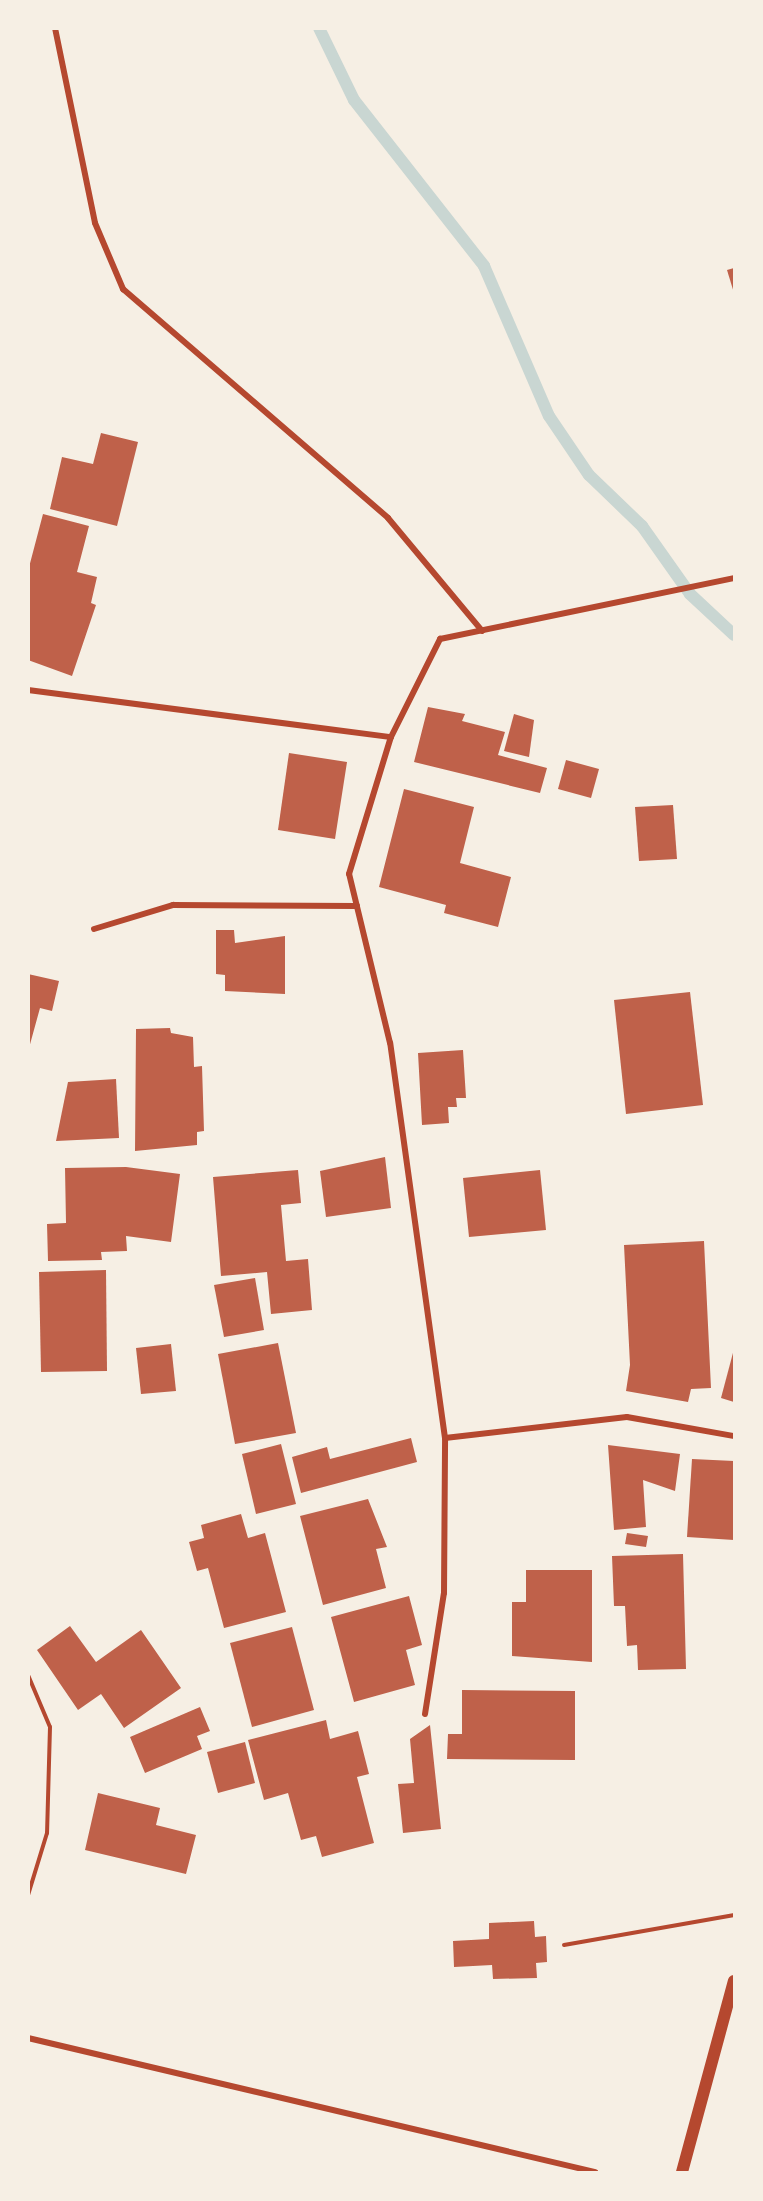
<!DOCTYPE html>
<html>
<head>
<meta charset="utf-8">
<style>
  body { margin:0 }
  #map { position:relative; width:763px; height:2201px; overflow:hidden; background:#f6efe4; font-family:"Golos Text",sans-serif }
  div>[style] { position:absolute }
  .stream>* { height:12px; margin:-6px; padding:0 6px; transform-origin:6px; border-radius:6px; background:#c9d6d2 }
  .building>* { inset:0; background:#bf614a }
  .path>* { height:4px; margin:-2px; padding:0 2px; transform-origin:2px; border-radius:2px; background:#b5482f }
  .minor>* { height:6px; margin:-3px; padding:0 3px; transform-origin:3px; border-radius:3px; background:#b5482f }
  .secondary>* { height:12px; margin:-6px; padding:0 6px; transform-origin:6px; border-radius:6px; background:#b5482f }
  span { translate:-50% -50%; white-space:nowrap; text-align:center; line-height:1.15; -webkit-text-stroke:6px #f6efe4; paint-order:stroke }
  .frame { position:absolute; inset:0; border:30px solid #f6efe4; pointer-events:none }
</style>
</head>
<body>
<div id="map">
  <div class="stream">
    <div style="left:319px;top:28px;width:80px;rotate:64.1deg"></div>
    <div style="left:354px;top:100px;width:211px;rotate:51.9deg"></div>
    <div style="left:484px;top:266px;width:163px;rotate:66.6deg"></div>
    <div style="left:549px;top:416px;width:71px;rotate:55.9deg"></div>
    <div style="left:589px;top:475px;width:74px;rotate:43.9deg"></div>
    <div style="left:642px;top:526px;width:83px;rotate:54.8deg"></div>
    <div style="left:690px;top:594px;width:60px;rotate:43deg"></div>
  </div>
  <div class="building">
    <div style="clip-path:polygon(734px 268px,734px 293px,727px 270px)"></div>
    <div style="clip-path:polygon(101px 433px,138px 442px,117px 526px,50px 509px,62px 457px,93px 464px)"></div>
    <div style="clip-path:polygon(43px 514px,89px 526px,77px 572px,97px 577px,91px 603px,96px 605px,72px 676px,28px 660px,28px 571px)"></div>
    <div style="clip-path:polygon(428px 707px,465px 714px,462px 721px,505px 732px,498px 755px,547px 768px,540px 793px,414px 762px)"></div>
    <div style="clip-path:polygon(514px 714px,534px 720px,529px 757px,504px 751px)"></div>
    <div style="clip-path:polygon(289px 753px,347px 762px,335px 839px,278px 830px)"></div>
    <div style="clip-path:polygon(566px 760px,599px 769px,591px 798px,558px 789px)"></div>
    <div style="clip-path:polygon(404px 789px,474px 807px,460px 863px,511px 877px,498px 927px,444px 913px,446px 905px,379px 887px)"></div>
    <div style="clip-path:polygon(673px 805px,677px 859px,639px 861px,635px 807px)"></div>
    <div style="clip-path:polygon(216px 930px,234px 930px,235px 943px,285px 936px,285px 994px,225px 991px,225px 975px,216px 974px)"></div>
    <div style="clip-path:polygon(28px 974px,59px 981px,52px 1011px,40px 1008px,29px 1048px)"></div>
    <div style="clip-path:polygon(690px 992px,703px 1105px,626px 1114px,614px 1000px)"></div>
    <div style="clip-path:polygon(170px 1028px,171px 1033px,193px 1037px,194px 1067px,202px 1066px,204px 1131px,197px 1132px,197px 1145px,135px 1151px,136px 1029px)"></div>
    <div style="clip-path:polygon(463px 1050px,466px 1098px,456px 1098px,457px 1107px,448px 1107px,449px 1123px,422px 1125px,418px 1053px)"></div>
    <div style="clip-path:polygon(116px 1079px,119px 1138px,56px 1141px,68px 1082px)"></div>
    <div style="clip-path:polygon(385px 1157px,391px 1208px,326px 1217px,320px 1171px)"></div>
    <div style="clip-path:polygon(126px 1167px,180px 1174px,171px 1242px,126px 1236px,127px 1251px,101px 1252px,102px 1260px,48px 1261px,47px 1224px,66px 1223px,65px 1168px)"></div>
    <div style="clip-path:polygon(298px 1170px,301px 1203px,281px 1205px,286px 1261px,308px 1259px,312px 1310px,271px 1314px,267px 1272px,221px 1276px,213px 1177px)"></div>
    <div style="clip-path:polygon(540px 1170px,546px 1230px,469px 1237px,463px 1178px)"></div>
    <div style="clip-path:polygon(704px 1241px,711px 1388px,691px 1389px,688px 1402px,626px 1391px,630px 1365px,624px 1245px)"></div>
    <div style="clip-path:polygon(106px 1270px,107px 1371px,41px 1372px,39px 1272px)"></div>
    <div style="clip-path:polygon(255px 1278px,264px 1330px,224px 1337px,214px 1285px)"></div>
    <div style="clip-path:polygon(278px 1343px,296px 1433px,235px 1444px,218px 1354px)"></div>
    <div style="clip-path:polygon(171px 1344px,176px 1391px,141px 1394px,136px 1348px)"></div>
    <div style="clip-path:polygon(734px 1349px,734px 1402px,721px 1398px)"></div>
    <div style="clip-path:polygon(411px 1438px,417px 1462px,301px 1493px,292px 1457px,327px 1447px,330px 1459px)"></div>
    <div style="clip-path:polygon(281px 1444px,296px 1504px,256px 1514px,242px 1454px)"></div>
    <div style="clip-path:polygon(608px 1445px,680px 1454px,675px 1491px,643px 1480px,646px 1527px,614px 1530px)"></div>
    <div style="clip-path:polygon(692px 1459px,734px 1461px,734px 1540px,687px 1537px)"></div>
    <div style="clip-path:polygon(368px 1499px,387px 1547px,376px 1549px,386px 1588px,323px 1605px,300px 1516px)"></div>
    <div style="clip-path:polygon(241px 1514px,248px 1538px,265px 1533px,286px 1612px,224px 1628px,208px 1568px,197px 1571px,189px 1542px,204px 1538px,201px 1525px)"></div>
    <div style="clip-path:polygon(627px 1533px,648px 1536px,646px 1547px,625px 1544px)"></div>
    <div style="clip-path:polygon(683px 1554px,686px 1669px,638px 1670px,637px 1645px,627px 1646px,625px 1606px,614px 1606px,612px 1556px)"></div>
    <div style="clip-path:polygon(526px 1570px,592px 1570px,592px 1662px,512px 1656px,512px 1602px,526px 1602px)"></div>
    <div style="clip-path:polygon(409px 1596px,422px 1645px,406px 1650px,415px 1685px,354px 1702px,331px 1617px)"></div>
    <div style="clip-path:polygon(70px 1626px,96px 1662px,141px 1630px,181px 1688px,124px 1728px,101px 1694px,78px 1710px,37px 1650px)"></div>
    <div style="clip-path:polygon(292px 1627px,314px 1710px,252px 1727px,230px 1643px)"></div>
    <div style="clip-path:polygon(462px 1690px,575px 1691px,575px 1760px,447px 1759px,448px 1734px,462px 1734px)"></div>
    <div style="clip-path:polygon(200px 1707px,210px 1731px,197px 1736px,202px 1749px,145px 1773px,130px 1737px)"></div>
    <div style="clip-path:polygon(326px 1720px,330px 1739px,358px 1731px,369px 1774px,357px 1777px,374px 1843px,322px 1857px,316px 1836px,301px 1840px,288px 1793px,264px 1800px,248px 1740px)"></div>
    <div style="clip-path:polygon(430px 1725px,441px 1829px,403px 1833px,398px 1784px,414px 1783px,410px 1739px)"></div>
    <div style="clip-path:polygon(245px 1742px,255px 1783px,218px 1793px,207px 1752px)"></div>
    <div style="clip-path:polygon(98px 1793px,160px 1808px,156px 1825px,196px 1835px,186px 1874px,85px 1850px)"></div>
    <div style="clip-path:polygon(534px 1921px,535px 1937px,546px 1936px,547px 1962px,536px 1963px,537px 1978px,493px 1979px,492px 1965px,454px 1967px,453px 1941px,489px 1939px,489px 1923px)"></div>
  </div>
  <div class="path">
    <div style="left:28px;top:1675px;width:56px;rotate:67.1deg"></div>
    <div style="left:50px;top:1727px;width:106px;rotate:91.6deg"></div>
    <div style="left:47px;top:1833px;width:65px;rotate:107deg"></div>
    <div style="left:564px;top:1945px;width:173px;rotate:-10deg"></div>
  </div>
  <div class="minor">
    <div style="left:55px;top:28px;width:199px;rotate:78.4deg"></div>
    <div style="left:95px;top:223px;width:72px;rotate:67deg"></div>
    <div style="left:123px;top:289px;width:350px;rotate:40.8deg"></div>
    <div style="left:388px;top:518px;width:147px;rotate:50.2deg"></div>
    <div style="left:28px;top:690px;width:366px;rotate:7.4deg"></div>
    <div style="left:94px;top:929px;width:83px;rotate:-16.9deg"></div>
    <div style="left:173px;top:905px;width:184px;rotate:0.3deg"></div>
    <div style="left:445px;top:1438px;width:183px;rotate:-6.6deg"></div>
    <div style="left:627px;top:1417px;width:109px;rotate:10.1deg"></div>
    <div style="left:425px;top:1714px;width:122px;rotate:-81.1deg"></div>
    <div style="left:444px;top:1593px;width:155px;rotate:-89.6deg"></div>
    <div style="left:445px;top:1438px;width:399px;rotate:-97.9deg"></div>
    <div style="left:390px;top:1043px;width:174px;rotate:-103.6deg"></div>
    <div style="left:349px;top:874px;width:143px;rotate:-73deg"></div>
    <div style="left:391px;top:737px;width:110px;rotate:-63.4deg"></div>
    <div style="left:440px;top:639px;width:300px;rotate:-11.7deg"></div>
    <div style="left:28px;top:2038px;width:583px;rotate:13.3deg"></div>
  </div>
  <div class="secondary">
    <div style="left:682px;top:2172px;width:198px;rotate:-74.8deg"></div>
  </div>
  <div class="frame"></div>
</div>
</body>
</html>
